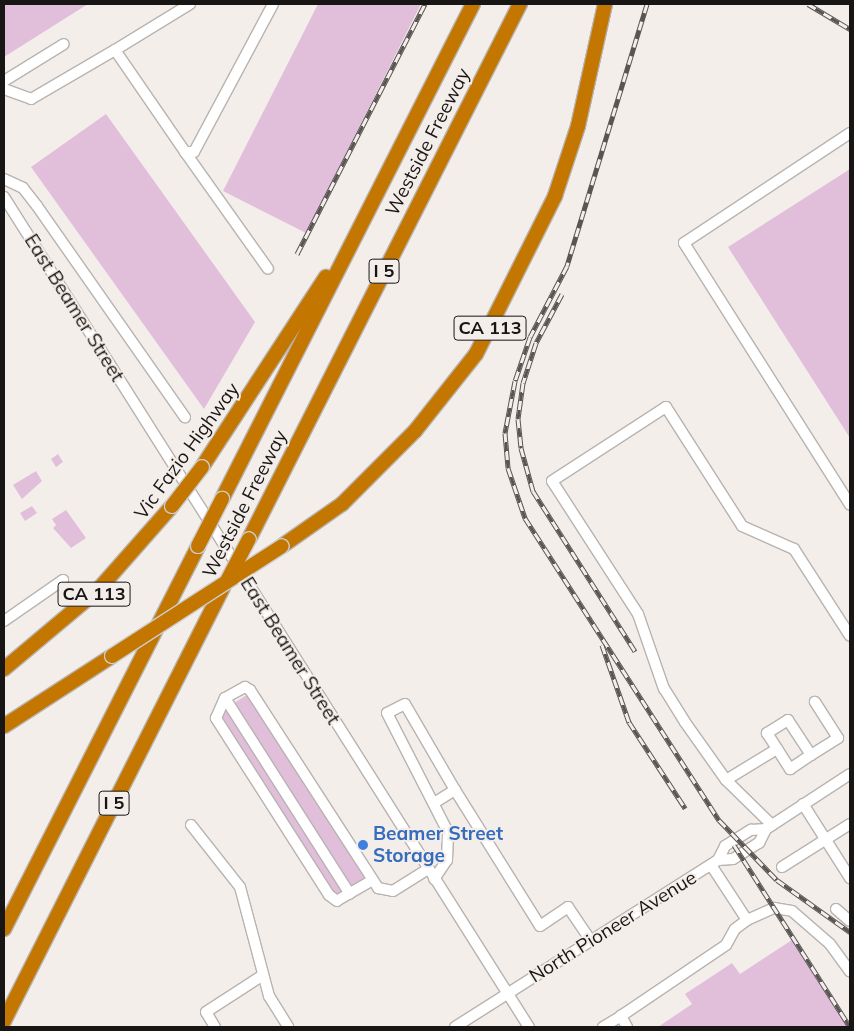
<!DOCTYPE html>
<html>
<head>
<meta charset="utf-8">
<style>
  body { margin:0 }
  #map { position:relative; width:854px; height:1031px; overflow:hidden; background:#f4eeea; font-family:Mulish,sans-serif }
  div>[style] { position:absolute }
  .building>* { inset:0; background:#e1bfdb }
  .roads { filter:drop-shadow(1px 0 #b9b3af) drop-shadow(-1px 0 #b9b3af) drop-shadow(0 1px #b9b3af) drop-shadow(0 -1px #b9b3af) }
  .minor>* { height:10px; margin:-5px; padding:0 5px; transform-origin:5px; border-radius:5px; background:#fff }
  .highway>* { height:14px; margin:-7px; padding:0 7px; transform-origin:7px; border-radius:7px; background:#c37700 }
  .rail>* { height:5px; margin-top:-2.5px; transform-origin:0; background:repeating-linear-gradient(90deg,#f4eeea 0 9px,#585553 0 18px); box-sizing:border-box; border-block:1px solid #585553 }
  .bridges { filter:drop-shadow(1px 0 #ccc) drop-shadow(-1px 0 #ccc) drop-shadow(0 1px #ccc) drop-shadow(0 -1px #ccc) }
  .highway-bridge>* { height:14px; margin:-7px; padding:0 7px; transform-origin:7px; border-radius:7px; background:#c37700 }
  .dots>* { width:14px; height:14px; translate:-50% -50%; box-sizing:border-box; border:2px solid #f4eeea; border-radius:50% }
  span { translate:-50% -50%; white-space:nowrap; text-align:center; line-height:1.15; -webkit-text-stroke:4px #f4eeea; paint-order:stroke }
  .shield-label span { padding:1px 4px; background:#f4eeea; border:1px solid; border-radius:4px; -webkit-text-stroke-width:0 }
  .shield-label { font-size:18px; color:#181615; font-weight:700 }
  .street-label { font-size:19px; color:#181615 }
  .shop-label { font-size:19px; color:#366cbe; font-weight:700 }
  .left { translate:0 -50%; text-align:left }
  .frame { position:absolute; inset:0; border:5px solid #181615; pointer-events:none }
</style>
</head>
<body>
<div id="map">
  <div class="building">
    <div style="clip-path:polygon(4px 4px,88px 4px,4px 57px)"></div>
    <div style="clip-path:polygon(318px 4px,421px 4px,306px 233px,223px 191px)"></div>
    <div style="clip-path:polygon(106px 114px,255px 322px,204px 409px,31px 167px)"></div>
    <div style="clip-path:polygon(850px 169px,850px 438px,728px 247px)"></div>
    <div style="clip-path:polygon(58px 454px,63px 462px,56px 467px,51px 459px)"></div>
    <div style="clip-path:polygon(36px 471px,42px 481px,22px 499px,13px 485px)"></div>
    <div style="clip-path:polygon(32px 506px,37px 513px,25px 521px,20px 513px)"></div>
    <div style="clip-path:polygon(66px 510px,86px 538px,71px 548px,53px 528px,56px 525px,52px 519px)"></div>
    <div style="clip-path:polygon(250px 693px,366px 877px,350px 887px,234px 703px)"></div>
    <div style="clip-path:polygon(229px 710px,344px 890px,335px 896px,221px 715px)"></div>
    <div style="clip-path:polygon(792px 940px,847px 1027px,658px 1027px,692px 1004px,685px 994px,732px 963px,740px 974px)"></div>
  </div>
  <div class="roads">
    <div class="minor">
      <div style="left:115px;top:50px;width:88px;rotate:-31.5deg"></div>
      <div style="left:4px;top:81px;width:70px;rotate:-31.7deg"></div>
      <div style="left:4px;top:89px;width:29px;rotate:20deg"></div>
      <div style="left:31px;top:99px;width:97px;rotate:-30.3deg"></div>
      <div style="left:115px;top:50px;width:124px;rotate:55.5deg"></div>
      <div style="left:185px;top:152px;width:9px"></div>
      <div style="left:194px;top:152px;width:168px;rotate:-61.9deg"></div>
      <div style="left:850px;top:133px;width:199px;rotate:146.5deg"></div>
      <div style="left:684px;top:243px;width:310px;rotate:57.6deg"></div>
      <div style="left:185px;top:152px;width:143px;rotate:54.6deg"></div>
      <div style="left:4px;top:179px;width:21px;rotate:25deg"></div>
      <div style="left:23px;top:188px;width:23px;rotate:52deg"></div>
      <div style="left:37px;top:206px;width:258px;rotate:55deg"></div>
      <div style="left:4px;top:197px;width:982px;rotate:57.69deg"></div>
      <div style="left:4px;top:621px;width:72px;rotate:-34.8deg"></div>
      <div style="left:225px;top:698px;width:232px;rotate:57.5deg"></div>
      <div style="left:811px;top:755px;width:42px;rotate:-123.3deg"></div>
      <div style="left:788px;top:720px;width:25px;rotate:148deg"></div>
      <div style="left:767px;top:733px;width:43px;rotate:57.4deg"></div>
      <div style="left:790px;top:769px;width:25px;rotate:-34deg"></div>
      <div style="left:811px;top:755px;width:32px;rotate:-32deg"></div>
      <div style="left:838px;top:738px;width:43px;rotate:-122.6deg"></div>
      <div style="left:726px;top:780px;width:60px;rotate:-31.3deg"></div>
      <div style="left:455px;top:790px;width:160px;rotate:58deg"></div>
      <div style="left:540px;top:926px;width:34px;rotate:-34deg"></div>
      <div style="left:568px;top:907px;width:41px;rotate:55.9deg"></div>
      <div style="left:434px;top:803px;width:25px;rotate:-32deg"></div>
      <div style="left:455px;top:790px;width:99px;rotate:-120.2deg"></div>
      <div style="left:405px;top:704px;width:20px;rotate:153deg"></div>
      <div style="left:387px;top:713px;width:134px;rotate:62.9deg"></div>
      <div style="left:448px;top:832px;width:28px;rotate:92deg"></div>
      <div style="left:447px;top:860px;width:23px;rotate:124deg"></div>
      <div style="left:803px;top:804px;width:88px;rotate:57.6deg"></div>
      <div style="left:191px;top:825px;width:79px;rotate:51.7deg"></div>
      <div style="left:240px;top:887px;width:113px;rotate:75.1deg"></div>
      <div style="left:269px;top:996px;width:36px;rotate:58deg"></div>
      <div style="left:772px;top:825px;width:64px;rotate:-135.6deg"></div>
      <div style="left:726px;top:780px;width:71px;rotate:-125.3deg"></div>
      <div style="left:685px;top:722px;width:39px;rotate:-122deg"></div>
      <div style="left:664px;top:689px;width:79px;rotate:-109.1deg"></div>
      <div style="left:638px;top:614px;width:158px;rotate:-122.9deg"></div>
      <div style="left:552px;top:481px;width:136px;rotate:-33deg"></div>
      <div style="left:666px;top:407px;width:141px;rotate:57.4deg"></div>
      <div style="left:742px;top:526px;width:57px;rotate:23.9deg"></div>
      <div style="left:794px;top:549px;width:103px;rotate:57.2deg"></div>
      <div style="left:718px;top:860px;width:16px;rotate:-63deg"></div>
      <div style="left:725px;top:846px;width:31px;rotate:-32deg"></div>
      <div style="left:751px;top:830px;width:15px;rotate:-4deg"></div>
      <div style="left:766px;top:829px;width:100px;rotate:-33.2deg"></div>
      <div style="left:711px;top:865px;width:66px;rotate:56.8deg"></div>
      <div style="left:782px;top:867px;width:80px;rotate:-32.3deg"></div>
      <div style="left:371px;top:881px;width:39px;rotate:150deg"></div>
      <div style="left:337px;top:901px;width:10px;rotate:-143deg"></div>
      <div style="left:329px;top:895px;width:210px;rotate:-122.6deg"></div>
      <div style="left:216px;top:718px;width:22px;rotate:-66deg"></div>
      <div style="left:225px;top:698px;width:23px;rotate:-29deg"></div>
      <div style="left:245px;top:687px;width:6px;rotate:31deg"></div>
      <div style="left:250px;top:690px;width:236px;rotate:57.1deg"></div>
      <div style="left:378px;top:888px;width:15px;rotate:11deg"></div>
      <div style="left:393px;top:891px;width:41px;rotate:-32.2deg"></div>
      <div style="left:836px;top:909px;width:18px;rotate:41deg"></div>
      <div style="left:215px;top:1027px;width:17px;rotate:-121deg"></div>
      <div style="left:206px;top:1012px;width:68px;rotate:-33deg"></div>
      <div style="left:455px;top:1027px;width:312px;rotate:-32.4deg"></div>
      <div style="left:718px;top:860px;width:15px;rotate:-4deg"></div>
      <div style="left:733px;top:859px;width:31px;rotate:-32deg"></div>
      <div style="left:759px;top:843px;width:16px;rotate:-63deg"></div>
      <div style="left:603px;top:1027px;width:21px;rotate:-31deg"></div>
      <div style="left:627px;top:1027px;width:13px;rotate:-119deg"></div>
      <div style="left:621px;top:1016px;width:127px;rotate:-34.1deg"></div>
      <div style="left:726px;top:945px;width:18px;rotate:-61deg"></div>
      <div style="left:735px;top:929px;width:15px;rotate:-37deg"></div>
      <div style="left:747px;top:920px;width:30px;rotate:-24deg"></div>
      <div style="left:774px;top:908px;width:18px;rotate:9deg"></div>
      <div style="left:792px;top:911px;width:50px;rotate:41deg"></div>
      <div style="left:830px;top:944px;width:34px;rotate:54deg"></div>
    </div>
    <div class="highway">
      <div style="left:202px;top:467px;width:227px;rotate:-56.9deg"></div>
      <div style="left:222px;top:499px;width:555px;rotate:-63.11deg"></div>
      <div style="left:249px;top:539px;width:600px;rotate:-63.14deg"></div>
      <div style="left:282px;top:546px;width:73px;rotate:-35deg"></div>
      <div style="left:342px;top:504px;width:103px;rotate:-45deg"></div>
      <div style="left:415px;top:431px;width:98px;rotate:-51.6deg"></div>
      <div style="left:476px;top:354px;width:177px;rotate:-63.4deg"></div>
      <div style="left:555px;top:196px;width:74px;rotate:-71.8deg"></div>
      <div style="left:578px;top:126px;width:125px;rotate:-77.5deg"></div>
      <div style="left:4px;top:669px;width:123px;rotate:-40deg"></div>
      <div style="left:98px;top:590px;width:112px;rotate:-48.6deg"></div>
      <div style="left:4px;top:726px;width:129px;rotate:-32.9deg"></div>
      <div style="left:4px;top:929px;width:429px;rotate:-63.1deg"></div>
      <div style="left:4px;top:1021px;width:487px;rotate:-63.2deg"></div>
    </div>
  </div>
  <div class="rail">
    <div style="left:647px;top:4px;width:274px;rotate:107deg"></div>
    <div style="left:567px;top:266px;width:80px;rotate:117.5deg"></div>
    <div style="left:530px;top:337px;width:46px;rotate:108.8deg"></div>
    <div style="left:515px;top:381px;width:53px;rotate:100.9deg"></div>
    <div style="left:505px;top:433px;width:35px;rotate:85deg"></div>
    <div style="left:508px;top:468px;width:53px;rotate:71.2deg"></div>
    <div style="left:525px;top:518px;width:359px;rotate:57.3deg"></div>
    <div style="left:719px;top:820px;width:83px;rotate:46deg"></div>
    <div style="left:777px;top:880px;width:90px;rotate:35.5deg"></div>
    <div style="left:808px;top:4px;width:49px;rotate:30.8deg"></div>
    <div style="left:297px;top:254px;width:281px;rotate:-62.9deg"></div>
    <div style="left:562px;top:294px;width:55px;rotate:118deg"></div>
    <div style="left:536px;top:343px;width:42px;rotate:108deg"></div>
    <div style="left:523px;top:383px;width:36px;rotate:98deg"></div>
    <div style="left:518px;top:419px;width:29px;rotate:84deg"></div>
    <div style="left:521px;top:448px;width:45px;rotate:74.4deg"></div>
    <div style="left:533px;top:491px;width:190px;rotate:57.5deg"></div>
    <div style="left:602px;top:645px;width:82px;rotate:70.7deg"></div>
    <div style="left:629px;top:722px;width:103px;rotate:56.9deg"></div>
    <div style="left:734px;top:845px;width:216px;rotate:57.5deg"></div>
  </div>
  <div class="bridges">
    <div class="highway-bridge">
      <div style="left:172px;top:506px;width:49px;rotate:-52.4deg"></div>
      <div style="left:198px;top:546px;width:53px;rotate:-62.9deg"></div>
      <div style="left:227px;top:581px;width:47px;rotate:-62.4deg"></div>
      <div style="left:112px;top:656px;width:202px;rotate:-32.9deg"></div>
    </div>
  </div>
  <div class="dots">
    <div style="left:363px;top:845px;background:#3f7fe0"></div>
  </div>
  <div class="shield-label">
    <span style="left:384px;top:271px">I 5</span>
    <span style="left:490px;top:328px">CA 113</span>
    <span style="left:94px;top:594px">CA 113</span>
    <span style="left:114px;top:803px">I 5</span>
  </div>
  <div class="street-label">
    <span style="left:428px;top:142px;rotate:-63deg">Westside Freeway</span>
    <span style="left:74px;top:308px;rotate:58deg">East Beamer Street</span>
    <span style="left:187px;top:451px;rotate:-54deg">Vic Fazio Highway</span>
    <span style="left:245px;top:504px;rotate:-63deg">Westside Freeway</span>
    <span style="left:290px;top:651px;rotate:58deg">East Beamer Street</span>
    <span style="left:613px;top:927px;rotate:-32deg">North Pioneer Avenue</span>
  </div>
  <div class="shop-label">
    <span class="left" style="left:373px;top:845px">Beamer Street<br>Storage</span>
  </div>
  <div class="frame"></div>
</div>
</body>
</html>
